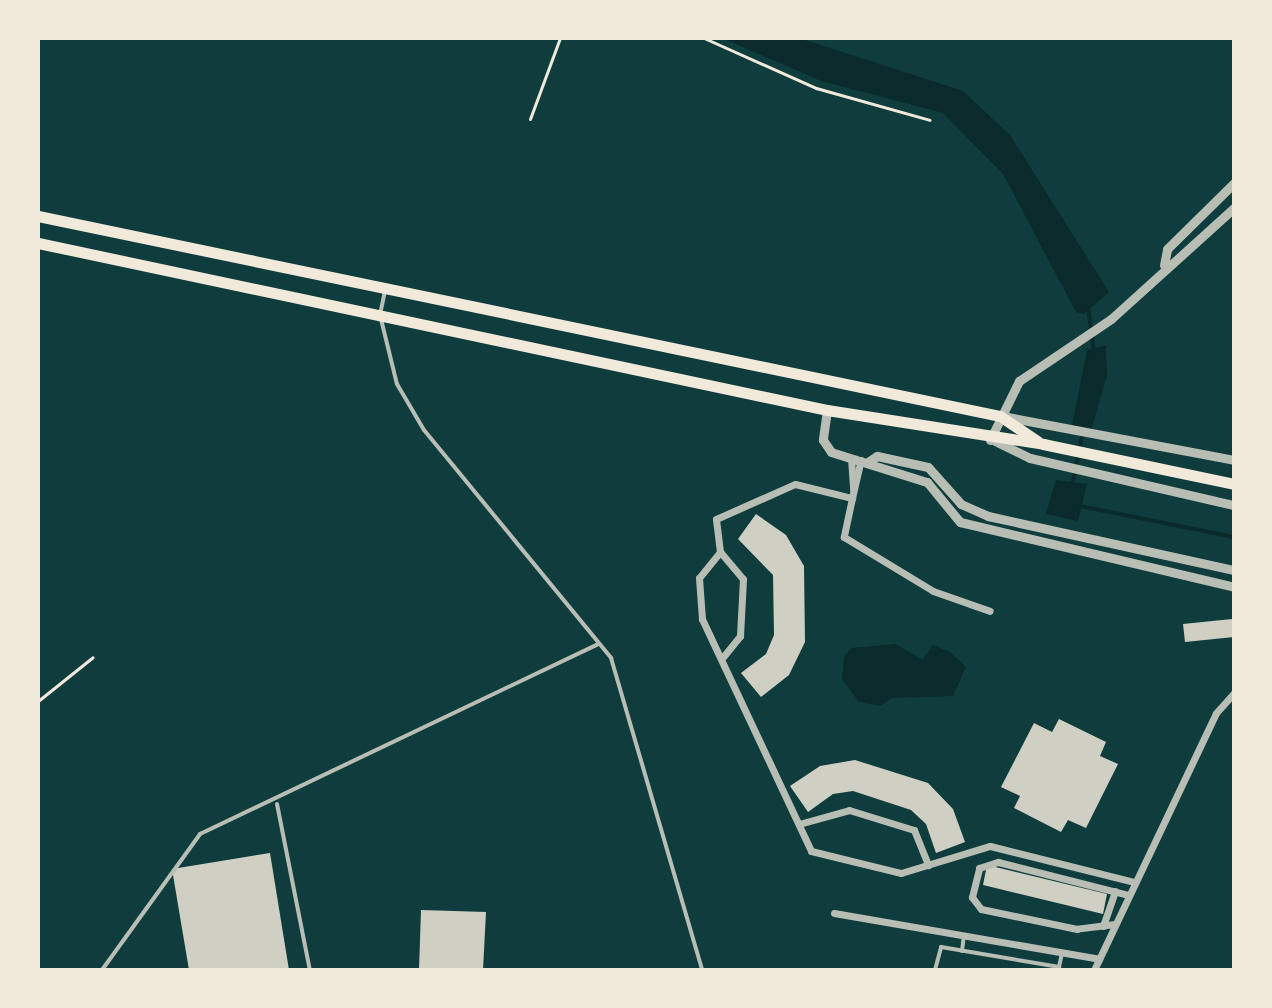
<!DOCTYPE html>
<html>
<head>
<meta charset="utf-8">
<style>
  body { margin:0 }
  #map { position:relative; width:1272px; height:1008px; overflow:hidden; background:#0f3d3e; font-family:"PT Sans Narrow",sans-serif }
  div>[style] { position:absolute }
  .water>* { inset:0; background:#0a2a2b }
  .stream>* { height:4px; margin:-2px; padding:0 2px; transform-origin:2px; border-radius:2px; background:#0a2a2b }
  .building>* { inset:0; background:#cfcfc3 }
  .path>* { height:3px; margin:-1.5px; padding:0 1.5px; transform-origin:1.5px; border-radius:1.5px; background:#f1e9da }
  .service>* { height:4px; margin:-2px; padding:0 2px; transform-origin:2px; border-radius:2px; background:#b8beb3 }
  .minor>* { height:7px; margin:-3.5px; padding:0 3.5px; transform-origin:3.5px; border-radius:3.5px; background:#b8beb3 }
  .tertiary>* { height:9px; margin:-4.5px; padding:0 4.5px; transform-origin:4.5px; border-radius:4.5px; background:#b8beb3 }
  .primary>* { height:11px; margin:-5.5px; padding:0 5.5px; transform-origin:5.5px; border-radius:5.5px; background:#f1e9da }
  span { translate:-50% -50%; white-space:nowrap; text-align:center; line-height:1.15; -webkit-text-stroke:8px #f1e9da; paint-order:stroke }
  .frame { position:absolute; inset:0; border:40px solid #f1e9da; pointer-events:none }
</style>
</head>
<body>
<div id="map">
  <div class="water">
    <div style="clip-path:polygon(722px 38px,799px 38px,963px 91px,1010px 135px,1109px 292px,1084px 314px,1076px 312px,1003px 174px,943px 113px,821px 81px)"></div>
    <div style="clip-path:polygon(1106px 345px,1107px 375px,1090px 434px,1071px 430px,1087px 350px)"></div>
    <div style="clip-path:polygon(1056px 480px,1087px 484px,1078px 521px,1046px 514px)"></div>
    <div style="clip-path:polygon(896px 644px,922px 660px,933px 645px,950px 652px,966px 667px,953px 696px,892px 698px,880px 706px,859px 702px,842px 679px,844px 656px,851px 648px)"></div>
  </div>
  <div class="stream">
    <div style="left:1088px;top:306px;width:47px;rotate:82.7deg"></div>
    <div style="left:1072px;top:486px;width:55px;rotate:-78.5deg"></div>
    <div style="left:1080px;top:506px;width:157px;rotate:11.4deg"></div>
  </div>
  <div class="building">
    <div style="clip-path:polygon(756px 514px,786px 535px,804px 566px,805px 642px,789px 675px,761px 697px,741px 673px,766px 654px,774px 635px,773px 575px,738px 539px)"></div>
    <div style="clip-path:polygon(1232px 619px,1234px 637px,1185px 642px,1183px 624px)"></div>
    <div style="clip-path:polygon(1059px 719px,1106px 742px,1100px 756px,1118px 764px,1086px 828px,1068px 820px,1061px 832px,1014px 808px,1020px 796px,1001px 787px,1034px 723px,1052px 732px)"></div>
    <div style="clip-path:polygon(855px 760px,928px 783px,953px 809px,965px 842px,936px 853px,926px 824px,911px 810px,853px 791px,833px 794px,808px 812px,790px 786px,820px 766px)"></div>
    <div style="clip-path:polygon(270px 853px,289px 970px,189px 970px,172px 869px)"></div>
    <div style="clip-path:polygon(987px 865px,1107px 894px,1103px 914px,983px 885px)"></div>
    <div style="clip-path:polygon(421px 910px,486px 912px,483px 970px,419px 970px)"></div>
  </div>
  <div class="path">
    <div style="left:704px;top:38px;width:123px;rotate:24.1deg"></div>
    <div style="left:816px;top:88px;width:118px;rotate:15.7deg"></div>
    <div style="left:530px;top:119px;width:86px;rotate:-69.7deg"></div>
    <div style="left:38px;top:701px;width:70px;rotate:-38.7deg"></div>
  </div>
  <div class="service">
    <div style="left:385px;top:291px;width:25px;rotate:102deg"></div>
    <div style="left:380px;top:315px;width:71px;rotate:76.2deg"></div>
    <div style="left:397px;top:384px;width:53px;rotate:59.6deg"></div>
    <div style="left:424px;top:430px;width:295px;rotate:50.6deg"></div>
    <div style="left:611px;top:658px;width:325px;rotate:73.7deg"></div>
    <div style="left:277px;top:804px;width:169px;rotate:78.8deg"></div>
    <div style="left:962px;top:951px;width:16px;rotate:-83deg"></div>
    <div style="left:102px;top:970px;width:168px;rotate:-54.2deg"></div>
    <div style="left:200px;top:834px;width:440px;rotate:-25.5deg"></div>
    <div style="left:935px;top:970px;width:24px;rotate:-75deg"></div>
    <div style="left:941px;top:947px;width:120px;rotate:9.6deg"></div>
    <div style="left:1059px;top:967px;width:14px;rotate:-78deg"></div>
  </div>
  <div class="minor">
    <div style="left:851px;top:458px;width:32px;rotate:86deg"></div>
    <div style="left:852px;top:498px;width:40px;rotate:102deg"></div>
    <div style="left:844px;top:537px;width:104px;rotate:31.2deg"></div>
    <div style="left:933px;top:591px;width:60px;rotate:19.3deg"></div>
    <div style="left:720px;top:552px;width:33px;rotate:129deg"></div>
    <div style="left:699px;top:578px;width:41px;rotate:85.8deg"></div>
    <div style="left:702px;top:619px;width:256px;rotate:64.8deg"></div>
    <div style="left:811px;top:851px;width:93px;rotate:13.7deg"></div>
    <div style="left:901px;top:873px;width:93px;rotate:-16.9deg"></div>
    <div style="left:990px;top:846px;width:148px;rotate:14deg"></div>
    <div style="left:723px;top:657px;width:27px;rotate:-51deg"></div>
    <div style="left:740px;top:636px;width:57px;rotate:-87deg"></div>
    <div style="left:743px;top:579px;width:35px;rotate:-130deg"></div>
    <div style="left:720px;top:552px;width:33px;rotate:-97deg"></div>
    <div style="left:716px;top:519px;width:86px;rotate:-23.9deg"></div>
    <div style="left:795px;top:484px;width:59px;rotate:13.8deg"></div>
    <div style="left:852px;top:498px;width:39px;rotate:-77deg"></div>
    <div style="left:799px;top:824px;width:52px;rotate:-15.6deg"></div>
    <div style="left:849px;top:810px;width:68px;rotate:17.1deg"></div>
    <div style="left:914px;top:830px;width:38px;rotate:68deg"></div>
    <div style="left:834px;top:913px;width:269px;rotate:9.8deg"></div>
    <div style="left:1115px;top:924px;width:38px;rotate:173deg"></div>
    <div style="left:1077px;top:929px;width:98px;rotate:-168.2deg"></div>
    <div style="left:981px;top:909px;width:15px;rotate:-127deg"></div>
    <div style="left:972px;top:897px;width:30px;rotate:-76deg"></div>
    <div style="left:979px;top:868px;width:20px;rotate:-18deg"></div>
    <div style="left:998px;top:862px;width:134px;rotate:14.2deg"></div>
    <div style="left:1103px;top:926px;width:37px;rotate:-71deg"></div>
    <div style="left:1094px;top:970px;width:284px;rotate:-64.6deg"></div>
    <div style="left:1216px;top:713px;width:27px;rotate:-48deg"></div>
  </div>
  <div class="tertiary">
    <div style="left:1164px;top:265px;width:16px;rotate:-79deg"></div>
    <div style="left:1167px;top:249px;width:94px;rotate:-44.6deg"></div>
    <div style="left:827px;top:410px;width:30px;rotate:98deg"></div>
    <div style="left:823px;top:440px;width:14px;rotate:56deg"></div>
    <div style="left:831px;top:452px;width:101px;rotate:17.4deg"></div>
    <div style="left:927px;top:482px;width:52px;rotate:50.5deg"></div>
    <div style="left:960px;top:522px;width:282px;rotate:13.3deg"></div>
    <div style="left:1002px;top:416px;width:236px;rotate:10.7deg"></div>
    <div style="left:990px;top:440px;width:66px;rotate:-63.8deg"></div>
    <div style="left:1019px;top:381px;width:111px;rotate:-34deg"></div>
    <div style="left:1111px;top:319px;width:166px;rotate:-42.1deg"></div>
    <div style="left:995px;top:441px;width:39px;rotate:26deg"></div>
    <div style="left:1030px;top:458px;width:209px;rotate:13deg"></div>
    <div style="left:868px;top:462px;width:11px;rotate:-34deg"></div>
    <div style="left:877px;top:456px;width:52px;rotate:12.2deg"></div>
    <div style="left:928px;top:467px;width:50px;rotate:48.3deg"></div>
    <div style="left:961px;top:504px;width:30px;rotate:24deg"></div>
    <div style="left:988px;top:516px;width:252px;rotate:12.4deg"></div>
  </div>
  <div class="primary">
    <div style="left:38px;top:216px;width:983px;rotate:11.74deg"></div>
    <div style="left:1000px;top:416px;width:45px;rotate:34deg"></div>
    <div style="left:38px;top:243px;width:806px;rotate:11.95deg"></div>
    <div style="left:827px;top:410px;width:219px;rotate:8.9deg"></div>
    <div style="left:1043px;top:444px;width:195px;rotate:11.8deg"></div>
  </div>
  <div class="frame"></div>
</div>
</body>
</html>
